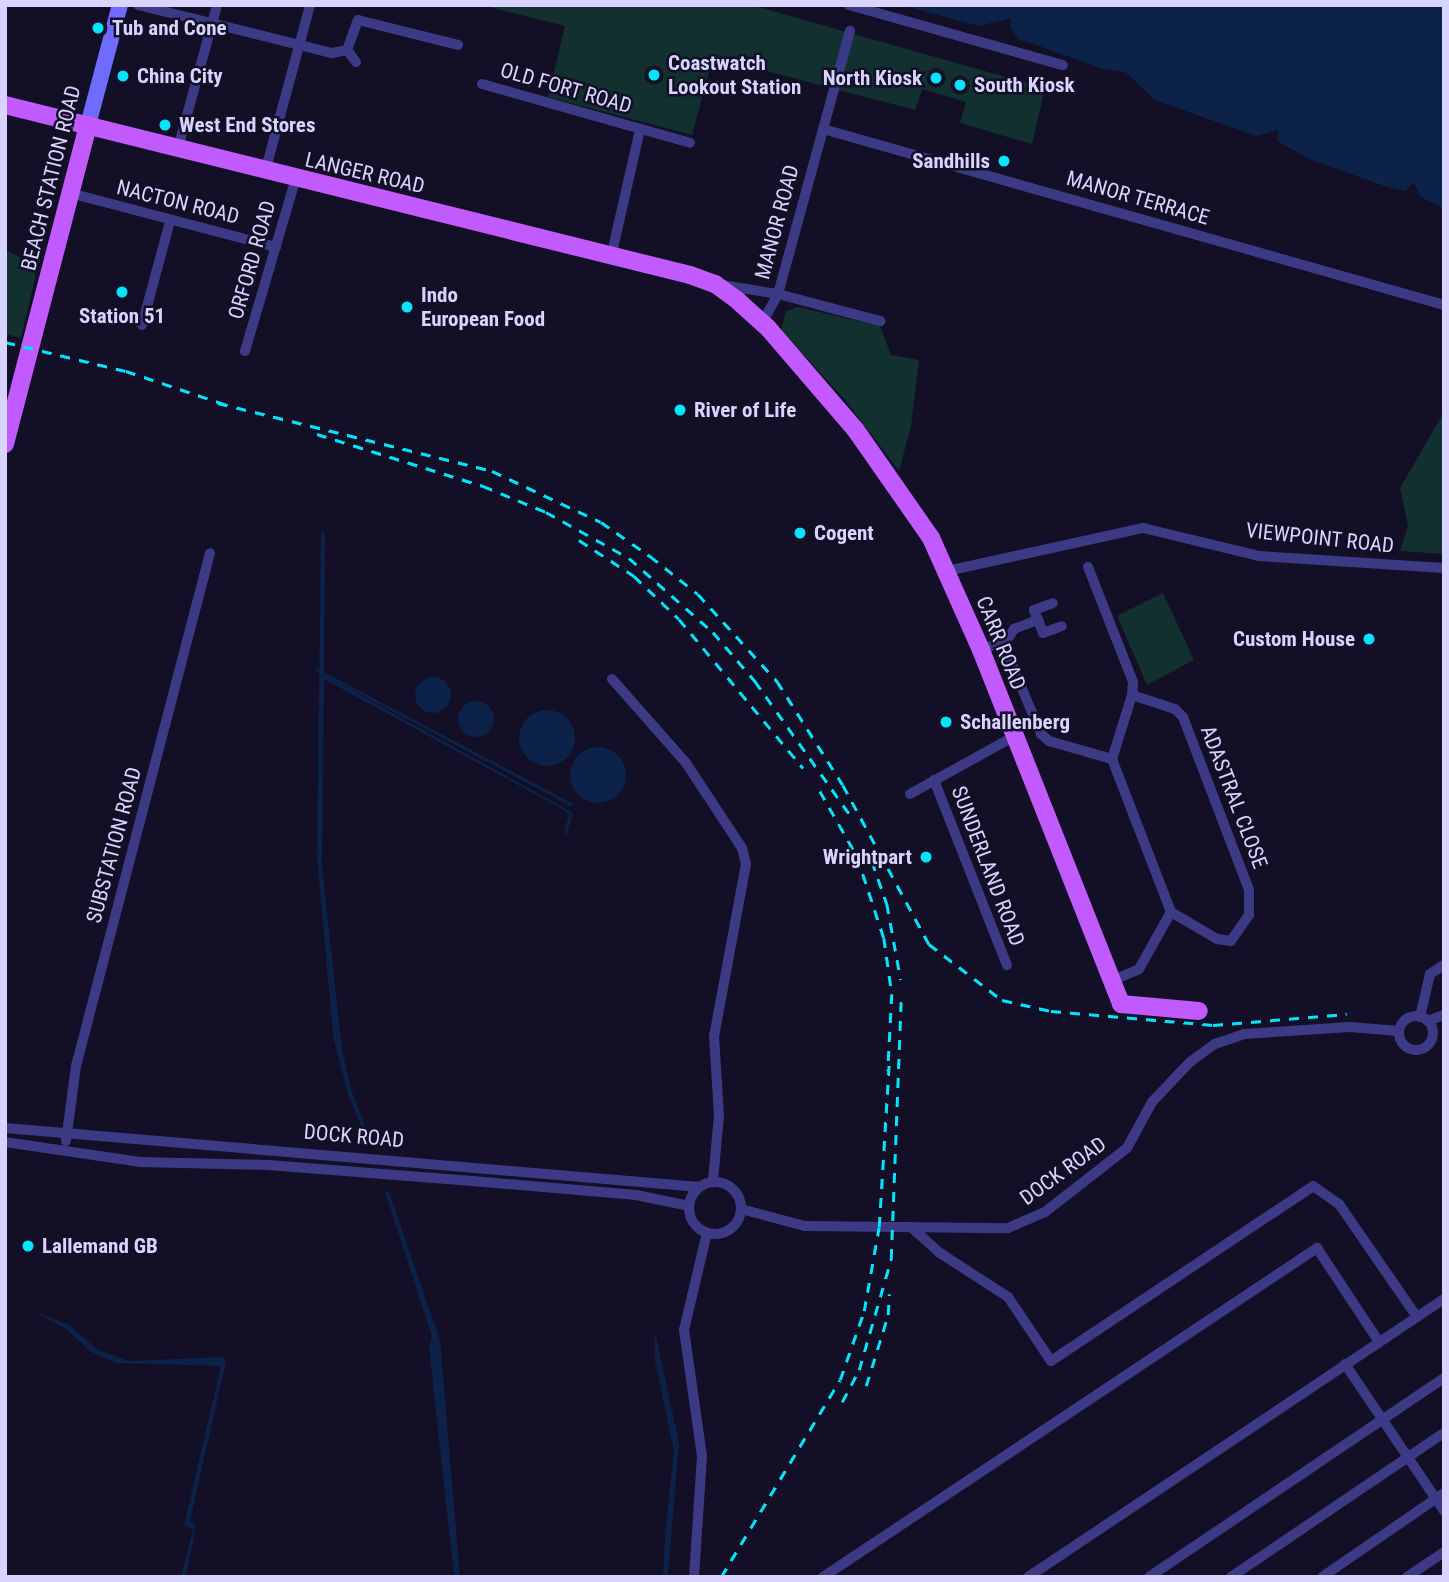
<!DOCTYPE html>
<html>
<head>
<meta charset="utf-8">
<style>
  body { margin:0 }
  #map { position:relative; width:1449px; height:1582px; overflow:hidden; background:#130f26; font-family:"Roboto Condensed",sans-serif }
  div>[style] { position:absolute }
  .green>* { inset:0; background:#12302f }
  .water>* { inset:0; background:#0c2248 }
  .round { border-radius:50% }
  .stream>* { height:2.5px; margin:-1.25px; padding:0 1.25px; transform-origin:1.25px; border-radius:1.25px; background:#0c2248 }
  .street>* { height:10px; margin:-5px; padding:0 5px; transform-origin:5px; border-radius:5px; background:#3d3a85 }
  .street>.ring { margin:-5px; padding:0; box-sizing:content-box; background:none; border:10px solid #3d3a85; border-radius:50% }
  .secondary>* { height:16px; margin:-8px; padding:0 8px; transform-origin:8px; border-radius:8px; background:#6f6bff }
  .primary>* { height:18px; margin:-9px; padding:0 9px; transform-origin:9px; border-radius:9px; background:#c25bff }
  .rail>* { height:2.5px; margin-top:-1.25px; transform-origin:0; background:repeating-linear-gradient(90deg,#00e5ff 0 10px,transparent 0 19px) }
  .dots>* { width:19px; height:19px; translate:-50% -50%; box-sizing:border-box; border:4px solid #130f26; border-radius:50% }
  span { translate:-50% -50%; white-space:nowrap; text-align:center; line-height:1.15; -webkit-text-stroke:5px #130f26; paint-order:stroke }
  .poi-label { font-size:21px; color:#d9d4ff; font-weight:700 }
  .left { translate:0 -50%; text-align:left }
  .right { translate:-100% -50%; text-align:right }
  .street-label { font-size:21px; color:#d9d4ff }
  .frame { position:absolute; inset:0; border:7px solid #d9d4ff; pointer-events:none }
</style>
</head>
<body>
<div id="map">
  <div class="green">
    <div style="clip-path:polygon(481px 5px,751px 5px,1045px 88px,1032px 144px,960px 123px,966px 102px,922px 89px,915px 110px,713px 57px,692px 135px,548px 97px,565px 26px)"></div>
    <div style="clip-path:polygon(5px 250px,38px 266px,21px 338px,5px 334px)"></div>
    <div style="clip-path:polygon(798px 307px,880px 326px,891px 355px,919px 360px,911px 426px,899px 471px,846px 401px,781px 330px,786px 311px)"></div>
    <div style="clip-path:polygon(1444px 412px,1444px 554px,1400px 551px,1408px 526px,1400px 488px)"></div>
    <div style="clip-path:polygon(1163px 593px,1194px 660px,1147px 685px,1117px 616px)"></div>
  </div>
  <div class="water">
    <div style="clip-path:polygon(901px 5px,1444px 5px,1444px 209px,1421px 197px,1414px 183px,1405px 191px,1387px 187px,1309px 159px,1277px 141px,1278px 130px,1256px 136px,1155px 100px,1125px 72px,1100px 68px,1019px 39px,1011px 29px,1011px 18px,979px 26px)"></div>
    <div style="clip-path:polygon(321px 532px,325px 534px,324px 675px,573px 813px,567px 834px,564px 833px,569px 814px,564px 810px,324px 679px,322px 866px,342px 1050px,352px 1092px,371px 1142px,367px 1141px,347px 1091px,333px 1036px,317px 856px)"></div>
    <div class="round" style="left:415px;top:677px;width:36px;height:36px"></div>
    <div class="round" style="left:458px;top:701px;width:36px;height:36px"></div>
    <div class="round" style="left:519px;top:710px;width:56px;height:56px"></div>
    <div class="round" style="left:570px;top:747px;width:56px;height:56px"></div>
    <div style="clip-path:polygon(385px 1192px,389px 1192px,440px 1340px,460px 1577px,455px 1577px,453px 1567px,429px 1348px,432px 1336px)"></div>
    <div style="clip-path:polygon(31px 1310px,69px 1325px,98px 1350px,129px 1361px,223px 1357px,226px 1361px,190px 1521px,196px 1525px,186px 1577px,181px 1577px,193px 1530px,184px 1525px,221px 1366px,117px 1363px,91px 1352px,66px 1329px)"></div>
    <div style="clip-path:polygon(655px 1331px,679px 1443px,668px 1577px,663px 1577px,665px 1534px,674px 1451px,655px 1361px)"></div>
  </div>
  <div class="stream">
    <div style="left:316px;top:669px;width:289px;rotate:27.9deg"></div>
  </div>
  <div class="street">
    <div style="left:138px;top:5px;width:200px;rotate:13.9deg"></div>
    <div style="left:332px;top:53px;width:15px;rotate:-11deg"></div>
    <div style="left:347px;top:50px;width:15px;rotate:53deg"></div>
    <div style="left:849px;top:5px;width:222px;rotate:15.7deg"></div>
    <div style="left:347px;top:50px;width:32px;rotate:-70deg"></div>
    <div style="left:358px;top:20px;width:103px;rotate:14deg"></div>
    <div style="left:482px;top:84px;width:216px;rotate:15.8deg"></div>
    <div style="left:823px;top:129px;width:645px;rotate:15.82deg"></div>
    <div style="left:178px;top:148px;width:148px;rotate:-74.7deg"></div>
    <div style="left:265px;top:172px;width:173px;rotate:-74.9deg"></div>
    <div style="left:70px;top:193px;width:213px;rotate:14.7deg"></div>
    <div style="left:611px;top:257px;width:131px;rotate:-77.2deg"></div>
    <div style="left:716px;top:284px;width:63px;rotate:9.2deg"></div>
    <div style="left:778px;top:294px;width:106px;rotate:14.8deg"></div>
    <div style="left:762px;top:323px;width:33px;rotate:-61deg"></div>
    <div style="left:778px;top:294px;width:273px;rotate:-74.7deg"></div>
    <div style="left:142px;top:325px;width:108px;rotate:-74.9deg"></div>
    <div style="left:245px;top:351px;width:177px;rotate:-73.6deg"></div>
    <div style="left:1088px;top:567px;width:123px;rotate:68.6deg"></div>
    <div style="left:1133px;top:682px;width:13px;rotate:94deg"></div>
    <div style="left:947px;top:571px;width:201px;rotate:-12.4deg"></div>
    <div style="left:1143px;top:528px;width:119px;rotate:13.6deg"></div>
    <div style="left:1259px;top:556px;width:185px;rotate:3.7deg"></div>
    <div style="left:1038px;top:620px;width:14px;rotate:69deg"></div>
    <div style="left:1043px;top:633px;width:20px;rotate:-20deg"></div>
    <div style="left:1002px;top:647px;width:22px;rotate:-56deg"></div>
    <div style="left:1014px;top:629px;width:26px;rotate:-21deg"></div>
    <div style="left:1038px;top:620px;width:11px;rotate:-112deg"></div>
    <div style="left:1034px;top:610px;width:20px;rotate:-20deg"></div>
    <div style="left:981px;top:650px;width:15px;rotate:-23deg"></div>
    <div style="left:995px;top:644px;width:17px;rotate:40deg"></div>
    <div style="left:1008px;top:655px;width:86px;rotate:67.3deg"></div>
    <div style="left:1041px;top:734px;width:11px;rotate:41deg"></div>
    <div style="left:1049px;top:741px;width:66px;rotate:15.9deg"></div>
    <div style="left:612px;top:679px;width:112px;rotate:48.6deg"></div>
    <div style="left:686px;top:763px;width:102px;rotate:56.6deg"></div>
    <div style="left:742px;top:848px;width:16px;rotate:76deg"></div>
    <div style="left:746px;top:864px;width:175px;rotate:100.5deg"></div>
    <div style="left:714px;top:1036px;width:79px;rotate:86.4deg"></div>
    <div style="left:719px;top:1115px;width:66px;rotate:95.2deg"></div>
    <div style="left:1132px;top:695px;width:45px;rotate:18deg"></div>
    <div style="left:1175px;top:709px;width:11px;rotate:45deg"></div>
    <div style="left:1183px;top:717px;width:185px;rotate:69.1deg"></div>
    <div style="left:1249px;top:890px;width:25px;rotate:90deg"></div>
    <div style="left:1249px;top:915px;width:32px;rotate:125deg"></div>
    <div style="left:1231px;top:941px;width:14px;rotate:-172deg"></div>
    <div style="left:1217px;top:939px;width:53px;rotate:-149.6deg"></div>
    <div style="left:1171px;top:912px;width:164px;rotate:-111.1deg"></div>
    <div style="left:1112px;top:759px;width:67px;rotate:-72.6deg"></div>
    <div style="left:934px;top:780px;width:199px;rotate:68.5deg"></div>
    <div style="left:910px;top:794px;width:118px;rotate:-29deg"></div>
    <div style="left:1111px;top:981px;width:30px;rotate:-23deg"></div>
    <div style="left:1139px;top:969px;width:65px;rotate:-60.7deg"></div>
    <div class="ring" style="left:1399px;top:1016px;width:24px;height:24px"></div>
    <div style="left:1420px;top:1017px;width:44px;rotate:-76.9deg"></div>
    <div style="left:1430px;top:974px;width:17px;rotate:-33deg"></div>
    <div style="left:1428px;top:1021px;width:17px;rotate:-21deg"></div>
    <div style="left:5px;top:1128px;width:697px;rotate:4.86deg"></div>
    <div style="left:66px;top:1141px;width:76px;rotate:-82.4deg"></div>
    <div style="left:76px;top:1066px;width:530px;rotate:-75.36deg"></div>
    <div style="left:5px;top:1142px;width:136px;rotate:8.4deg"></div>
    <div style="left:140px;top:1162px;width:128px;rotate:1.3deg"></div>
    <div style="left:268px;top:1165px;width:205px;rotate:4.5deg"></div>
    <div style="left:472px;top:1181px;width:165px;rotate:4.9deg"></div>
    <div style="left:636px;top:1195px;width:54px;rotate:11.7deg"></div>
    <div class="ring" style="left:689px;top:1182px;width:42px;height:42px"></div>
    <div style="left:741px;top:1209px;width:66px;rotate:14.9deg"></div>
    <div style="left:805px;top:1226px;width:203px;rotate:0.6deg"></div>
    <div style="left:1008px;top:1228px;width:40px;rotate:-23.4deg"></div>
    <div style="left:1045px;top:1212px;width:104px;rotate:-38deg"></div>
    <div style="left:1127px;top:1148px;width:52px;rotate:-61.5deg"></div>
    <div style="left:1152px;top:1102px;width:55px;rotate:-46.5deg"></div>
    <div style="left:1190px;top:1062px;width:31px;rotate:-36deg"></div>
    <div style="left:1215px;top:1044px;width:31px;rotate:-19deg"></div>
    <div style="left:1244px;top:1034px;width:106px;rotate:-3.8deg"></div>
    <div style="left:1350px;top:1027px;width:49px;rotate:4.7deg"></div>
    <div style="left:911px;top:1227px;width:39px;rotate:42deg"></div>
    <div style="left:940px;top:1253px;width:81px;rotate:32.9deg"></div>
    <div style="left:1008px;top:1297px;width:77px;rotate:56.1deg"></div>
    <div style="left:1051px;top:1361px;width:315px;rotate:-33.7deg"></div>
    <div style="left:1313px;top:1186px;width:32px;rotate:35deg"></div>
    <div style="left:1339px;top:1204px;width:137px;rotate:55.4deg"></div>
    <div style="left:1345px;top:1364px;width:177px;rotate:56deg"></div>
    <div style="left:694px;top:1577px;width:121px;rotate:-86.2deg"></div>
    <div style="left:702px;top:1456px;width:127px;rotate:-98.1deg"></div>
    <div style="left:684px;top:1330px;width:100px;rotate:-76.7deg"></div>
    <div style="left:823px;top:1577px;width:594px;rotate:-33.66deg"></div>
    <div style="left:1317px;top:1248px;width:113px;rotate:56.6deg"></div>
    <div style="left:1028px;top:1577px;width:500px;rotate:-33.75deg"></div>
    <div style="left:1149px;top:1577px;width:356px;rotate:-34deg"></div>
    <div style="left:1231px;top:1577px;width:257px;rotate:-34.1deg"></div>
    <div style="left:1322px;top:1577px;width:148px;rotate:-34.5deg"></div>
    <div style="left:1407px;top:1577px;width:45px;rotate:-34deg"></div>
  </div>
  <div class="secondary">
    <div style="left:88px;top:125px;width:124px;rotate:-75.1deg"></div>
  </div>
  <div class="primary">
    <div style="left:5px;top:105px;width:706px;rotate:13.94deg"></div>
    <div style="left:690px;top:275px;width:27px;rotate:20deg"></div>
    <div style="left:715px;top:284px;width:29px;rotate:36deg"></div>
    <div style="left:738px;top:301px;width:40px;rotate:42deg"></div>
    <div style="left:768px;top:328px;width:133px;rotate:49.3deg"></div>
    <div style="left:855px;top:429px;width:133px;rotate:55.1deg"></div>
    <div style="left:931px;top:538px;width:123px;rotate:65.9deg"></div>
    <div style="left:981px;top:650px;width:381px;rotate:68.4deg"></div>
    <div style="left:1121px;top:1004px;width:78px;rotate:5.1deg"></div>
    <div style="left:5px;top:444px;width:330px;rotate:-75.4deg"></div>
  </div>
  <div class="rail">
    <div style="left:5px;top:342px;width:124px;rotate:13.5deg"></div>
    <div style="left:126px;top:371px;width:107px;rotate:18.6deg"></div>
    <div style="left:218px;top:403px;width:282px;rotate:13.9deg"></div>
    <div style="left:492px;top:471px;width:120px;rotate:25.1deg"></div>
    <div style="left:601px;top:522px;width:60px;rotate:34.8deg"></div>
    <div style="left:650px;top:556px;width:61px;rotate:38.4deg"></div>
    <div style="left:698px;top:594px;width:118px;rotate:47.8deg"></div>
    <div style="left:777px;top:681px;width:123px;rotate:57.6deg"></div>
    <div style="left:843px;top:785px;width:181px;rotate:61.6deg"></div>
    <div style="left:929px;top:944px;width:92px;rotate:37.5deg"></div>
    <div style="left:1002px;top:1000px;width:50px;rotate:12.7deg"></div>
    <div style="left:1051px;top:1011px;width:163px;rotate:4.9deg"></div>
    <div style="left:1213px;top:1025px;width:134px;rotate:-4.7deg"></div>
    <div style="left:317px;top:434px;width:174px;rotate:17.4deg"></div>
    <div style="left:483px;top:486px;width:68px;rotate:22.4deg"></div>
    <div style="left:546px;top:512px;width:95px;rotate:29deg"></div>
    <div style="left:629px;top:558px;width:112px;rotate:41.4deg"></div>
    <div style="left:713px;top:632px;width:65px;rotate:49.4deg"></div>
    <div style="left:755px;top:681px;width:169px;rotate:54.6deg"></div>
    <div style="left:579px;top:540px;width:66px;rotate:33.2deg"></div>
    <div style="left:634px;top:576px;width:62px;rotate:43.7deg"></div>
    <div style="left:679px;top:619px;width:194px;rotate:50.2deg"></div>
    <div style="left:820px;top:791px;width:75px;rotate:60.4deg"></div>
    <div style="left:857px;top:856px;width:86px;rotate:71.8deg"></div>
    <div style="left:884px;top:938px;width:57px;rotate:81.9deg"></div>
    <div style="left:892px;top:994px;width:77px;rotate:93deg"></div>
    <div style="left:872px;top:861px;width:46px;rotate:70.8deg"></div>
    <div style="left:887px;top:904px;width:77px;rotate:79.6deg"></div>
    <div style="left:866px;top:1386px;width:74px;rotate:-72.8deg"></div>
    <div style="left:888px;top:1315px;width:21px;rotate:-87deg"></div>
    <div style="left:842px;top:1402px;width:36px;rotate:-62deg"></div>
    <div style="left:859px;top:1370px;width:116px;rotate:-73.9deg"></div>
    <div style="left:891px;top:1259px;width:261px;rotate:-87.8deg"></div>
    <div style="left:721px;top:1577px;width:230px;rotate:-58.9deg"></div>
    <div style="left:840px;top:1380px;width:73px;rotate:-70.8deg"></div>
    <div style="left:864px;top:1311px;width:85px;rotate:-79.9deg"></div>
    <div style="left:879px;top:1227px;width:164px;rotate:-86.5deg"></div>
  </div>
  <div class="dots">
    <div style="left:98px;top:28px;background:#00e5ff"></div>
    <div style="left:654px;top:75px;background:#00e5ff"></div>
    <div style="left:123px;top:76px;background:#00e5ff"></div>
    <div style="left:936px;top:78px;background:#00e5ff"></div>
    <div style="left:960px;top:85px;background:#00e5ff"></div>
    <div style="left:165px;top:125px;background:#00e5ff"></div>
    <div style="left:1004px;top:161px;background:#00e5ff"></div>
    <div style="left:122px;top:292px;background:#00e5ff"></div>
    <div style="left:407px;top:307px;background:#00e5ff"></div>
    <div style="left:680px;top:410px;background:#00e5ff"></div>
    <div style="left:800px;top:533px;background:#00e5ff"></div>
    <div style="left:1369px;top:639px;background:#00e5ff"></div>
    <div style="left:946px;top:722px;background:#00e5ff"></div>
    <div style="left:926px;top:857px;background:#00e5ff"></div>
    <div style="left:28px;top:1246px;background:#00e5ff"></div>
  </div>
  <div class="poi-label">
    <span class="left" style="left:112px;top:28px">Tub and Cone</span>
    <span class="left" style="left:668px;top:75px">Coastwatch<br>Lookout Station</span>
    <span class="left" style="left:137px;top:76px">China City</span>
    <span class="right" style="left:922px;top:78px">North Kiosk</span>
    <span class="left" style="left:974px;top:85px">South Kiosk</span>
    <span class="left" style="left:179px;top:125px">West End Stores</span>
    <span class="right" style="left:990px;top:161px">Sandhills</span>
    <span class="left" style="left:421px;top:307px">Indo<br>European Food</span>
    <span style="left:122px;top:316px">Station 51</span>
    <span class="left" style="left:694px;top:410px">River of Life</span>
    <span class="left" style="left:814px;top:533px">Cogent</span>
    <span class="right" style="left:1355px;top:639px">Custom House</span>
    <span class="left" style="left:960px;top:722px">Schallenberg</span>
    <span class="right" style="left:912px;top:857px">Wrightpart</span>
    <span class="left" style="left:42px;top:1246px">Lallemand GB</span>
  </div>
  <div class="street-label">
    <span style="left:566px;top:88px;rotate:16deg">OLD FORT ROAD</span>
    <span style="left:365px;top:173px;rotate:13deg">LANGER ROAD</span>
    <span style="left:51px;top:178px;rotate:-76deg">BEACH STATION ROAD</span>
    <span style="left:1138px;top:198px;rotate:16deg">MANOR TERRACE</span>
    <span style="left:178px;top:202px;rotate:14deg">NACTON ROAD</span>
    <span style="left:777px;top:222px;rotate:-75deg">MANOR ROAD</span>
    <span style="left:252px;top:260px;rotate:-74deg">ORFORD ROAD</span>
    <span style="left:1320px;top:538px;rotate:6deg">VIEWPOINT ROAD</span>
    <span style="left:1001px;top:643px;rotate:68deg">CARR ROAD</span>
    <span style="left:1234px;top:797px;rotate:69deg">ADASTRAL CLOSE</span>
    <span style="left:114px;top:845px;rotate:-75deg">SUBSTATION ROAD</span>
    <span style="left:988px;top:866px;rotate:69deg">SUNDERLAND ROAD</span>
    <span style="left:354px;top:1136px;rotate:5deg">DOCK ROAD</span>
    <span style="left:1063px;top:1171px;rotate:-36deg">DOCK ROAD</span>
  </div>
  <div class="frame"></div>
</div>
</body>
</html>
